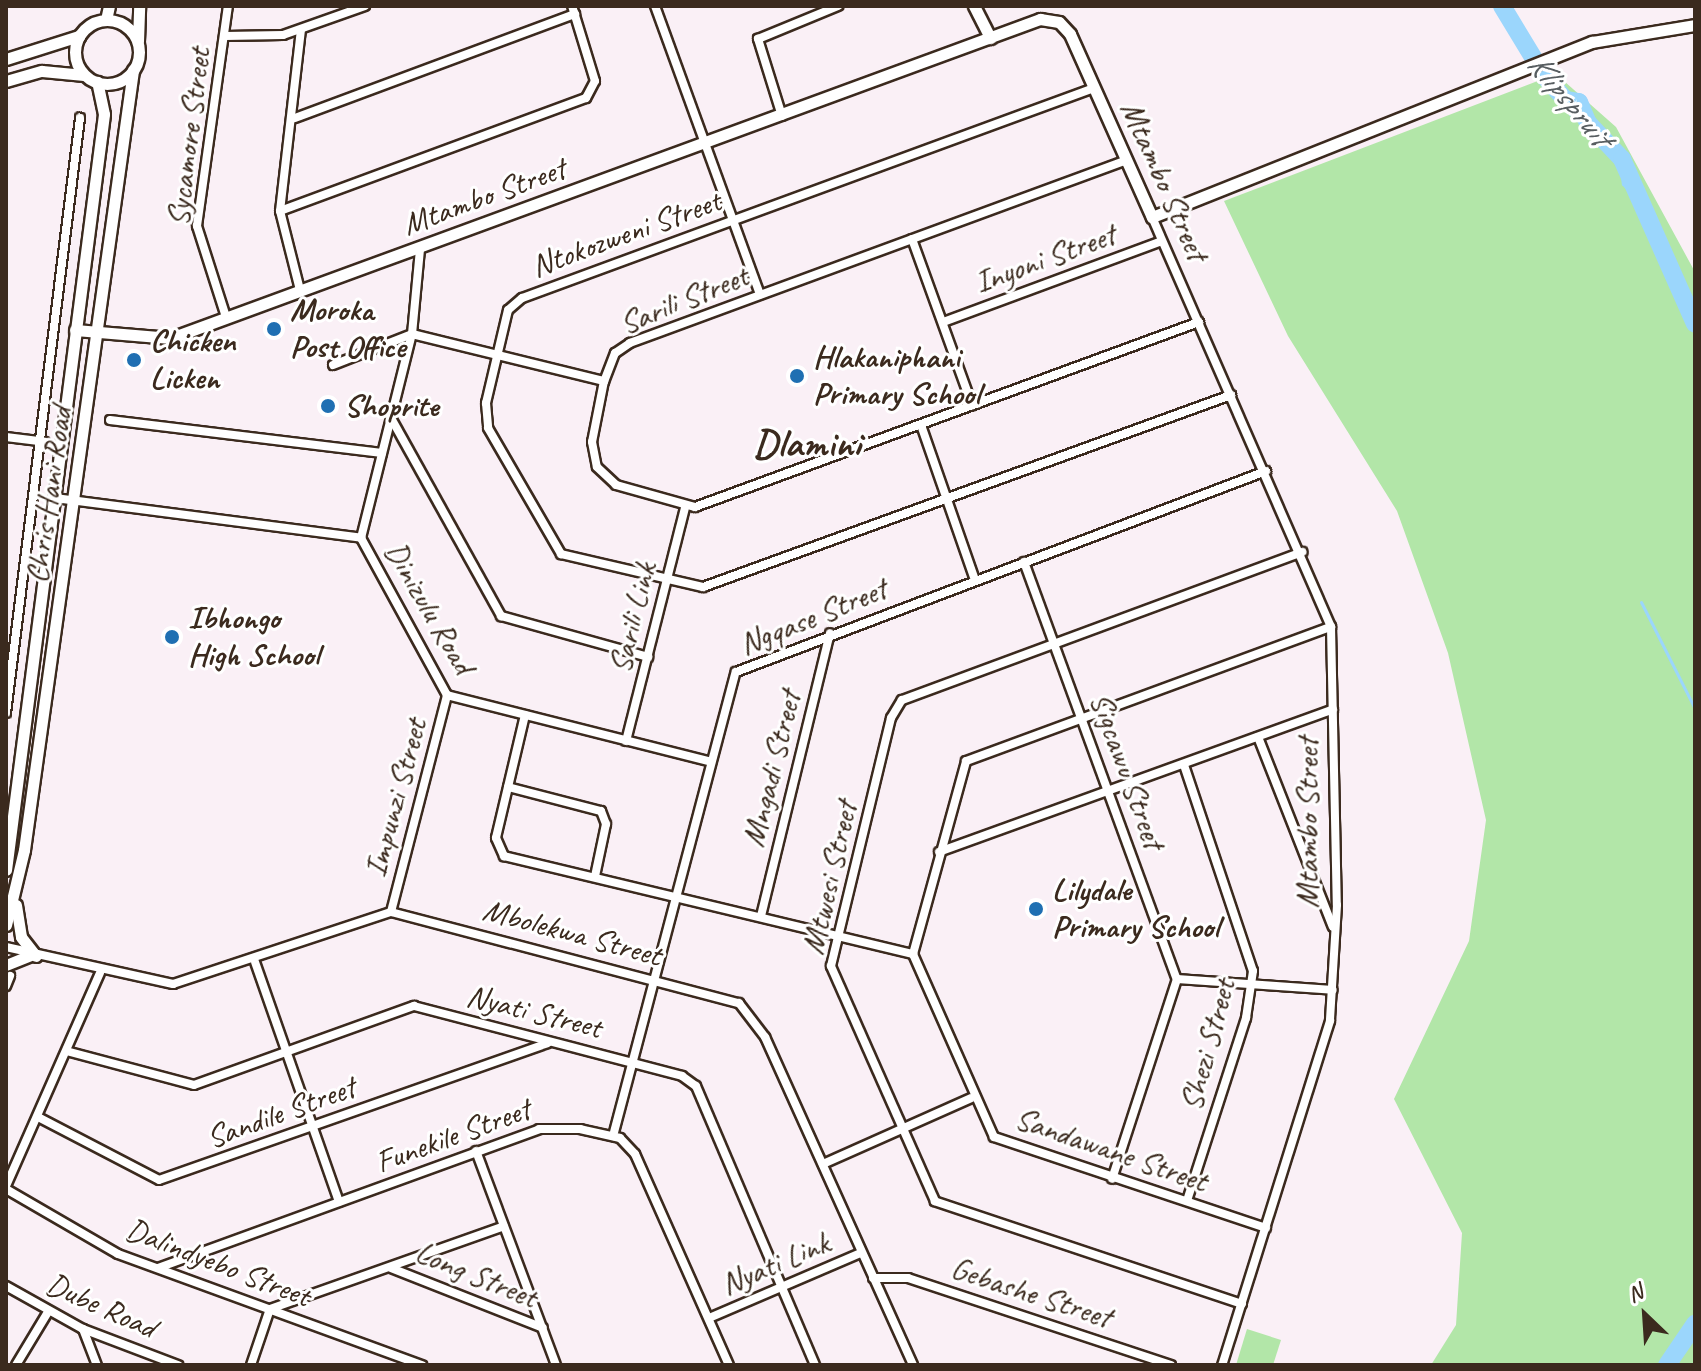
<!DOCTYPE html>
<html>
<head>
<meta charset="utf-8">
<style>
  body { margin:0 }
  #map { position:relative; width:1701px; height:1371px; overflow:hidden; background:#faf0f6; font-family:Caveat,sans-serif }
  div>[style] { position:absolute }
  .green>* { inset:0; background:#b2e6a8 }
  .stream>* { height:3px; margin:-1.5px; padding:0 1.5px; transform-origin:1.5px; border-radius:1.5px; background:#9bd6fc }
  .river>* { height:18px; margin:-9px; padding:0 9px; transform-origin:9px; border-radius:9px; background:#9bd6fc }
  .roads { filter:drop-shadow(2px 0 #3b2a1e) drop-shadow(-2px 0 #3b2a1e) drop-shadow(0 2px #3b2a1e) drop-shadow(0 -2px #3b2a1e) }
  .street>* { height:8px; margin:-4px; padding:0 4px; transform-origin:4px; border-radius:4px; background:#fff }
  .secondary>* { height:11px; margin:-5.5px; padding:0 5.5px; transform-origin:5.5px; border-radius:5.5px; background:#fff }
  .secondary>.ring { margin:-5.5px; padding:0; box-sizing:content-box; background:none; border:11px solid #fff; border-radius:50% }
  .dots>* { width:22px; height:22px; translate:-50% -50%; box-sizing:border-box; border:4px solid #fff; border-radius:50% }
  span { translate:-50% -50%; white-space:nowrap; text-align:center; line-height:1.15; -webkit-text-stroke:6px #fff; paint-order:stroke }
  .street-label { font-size:32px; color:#3b2a1e }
  .poi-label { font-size:32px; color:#3b2a1e; font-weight:700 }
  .left { translate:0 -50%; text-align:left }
  .water-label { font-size:34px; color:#585e61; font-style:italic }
  .district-label { font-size:40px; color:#3b2a1e; font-weight:700 }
  .frame { position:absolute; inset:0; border:8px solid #3b2a1e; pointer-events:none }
  .north { position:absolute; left:1605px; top:1275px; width:80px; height:80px; -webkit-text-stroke:6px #fff; paint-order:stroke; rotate:335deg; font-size:22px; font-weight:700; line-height:32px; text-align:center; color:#3b2a1e }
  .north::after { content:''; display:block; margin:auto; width:28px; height:36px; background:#3b2a1e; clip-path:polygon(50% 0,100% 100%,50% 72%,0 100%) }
</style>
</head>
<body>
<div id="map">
  <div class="green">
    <div style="clip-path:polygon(1556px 74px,1616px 127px,1695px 272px,1695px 1365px,1431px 1365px,1456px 1325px,1462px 1233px,1394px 1099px,1469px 941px,1486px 820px,1448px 653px,1397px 511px,1288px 336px,1224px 201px)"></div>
    <div style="clip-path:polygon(1247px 1329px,1281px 1340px,1273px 1365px,1236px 1365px)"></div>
  </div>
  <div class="stream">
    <div style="left:1564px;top:98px;width:17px;rotate:69deg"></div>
    <div style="left:1570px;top:114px;width:25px;rotate:32deg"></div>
    <div style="left:1620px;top:157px;width:27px;rotate:84deg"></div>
    <div style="left:1623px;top:184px;width:16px;rotate:45deg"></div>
    <div style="left:1641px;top:602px;width:120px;rotate:63.2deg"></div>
  </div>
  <div class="river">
    <div style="left:1502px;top:6px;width:83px;rotate:58.8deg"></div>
    <div style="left:1545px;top:77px;width:31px;rotate:48deg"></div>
    <div style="left:1566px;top:100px;width:13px;rotate:9deg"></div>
    <div style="left:1579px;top:102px;width:23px;rotate:67deg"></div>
    <div style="left:1588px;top:123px;width:50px;rotate:46.6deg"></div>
    <div style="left:1622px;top:159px;width:180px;rotate:66.1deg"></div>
    <div style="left:1667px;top:1365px;width:50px;rotate:-55.7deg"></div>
  </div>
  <div class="roads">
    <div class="street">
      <div style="left:655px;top:6px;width:307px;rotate:70deg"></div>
      <div style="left:225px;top:36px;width:58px;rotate:-1deg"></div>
      <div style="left:283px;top:35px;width:87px;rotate:-19.5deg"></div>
      <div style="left:1094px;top:88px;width:609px;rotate:159.84deg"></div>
      <div style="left:522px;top:298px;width:18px;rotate:139deg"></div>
      <div style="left:508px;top:310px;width:96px;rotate:103.3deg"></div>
      <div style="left:486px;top:403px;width:25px;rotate:85deg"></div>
      <div style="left:488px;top:428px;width:146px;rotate:59.9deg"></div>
      <div style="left:561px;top:554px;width:146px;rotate:13.1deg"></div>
      <div style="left:703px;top:587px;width:562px;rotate:-19.98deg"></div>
      <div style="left:782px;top:116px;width:81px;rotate:-107.3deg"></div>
      <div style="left:758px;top:39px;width:87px;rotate:-22.4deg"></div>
      <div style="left:295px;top:118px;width:299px;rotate:-20.4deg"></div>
      <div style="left:1127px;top:160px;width:530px;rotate:159.79deg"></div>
      <div style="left:630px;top:343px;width:18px;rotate:146deg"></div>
      <div style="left:615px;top:353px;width:30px;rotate:111deg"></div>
      <div style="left:604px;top:381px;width:62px;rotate:101.1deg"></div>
      <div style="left:592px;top:442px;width:25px;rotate:79deg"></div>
      <div style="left:597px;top:467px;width:26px;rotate:43deg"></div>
      <div style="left:616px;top:485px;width:82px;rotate:15.6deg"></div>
      <div style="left:695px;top:507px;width:537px;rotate:-20.16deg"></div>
      <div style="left:280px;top:211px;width:326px;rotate:-20.3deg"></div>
      <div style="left:586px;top:98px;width:19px;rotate:-62deg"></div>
      <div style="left:595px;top:81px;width:78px;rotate:-107deg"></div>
      <div style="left:1152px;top:217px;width:447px;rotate:66.4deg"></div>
      <div style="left:1331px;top:627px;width:278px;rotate:88.8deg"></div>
      <div style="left:1337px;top:905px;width:116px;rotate:93.5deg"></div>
      <div style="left:1330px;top:1021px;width:361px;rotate:107.4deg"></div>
      <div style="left:912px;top:239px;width:177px;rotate:70.1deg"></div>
      <div style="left:300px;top:290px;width:81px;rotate:-104.2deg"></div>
      <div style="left:280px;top:211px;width:182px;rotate:-83.4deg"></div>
      <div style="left:226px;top:317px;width:96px;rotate:-107.7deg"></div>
      <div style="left:197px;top:226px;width:222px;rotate:-82deg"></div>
      <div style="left:943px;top:322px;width:233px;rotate:-20.3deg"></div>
      <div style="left:333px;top:365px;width:85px;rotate:-21.4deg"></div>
      <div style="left:412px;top:334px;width:198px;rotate:13.8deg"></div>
      <div style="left:391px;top:418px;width:227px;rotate:60.9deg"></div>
      <div style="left:501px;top:616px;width:153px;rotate:15.6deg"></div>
      <div style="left:110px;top:420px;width:274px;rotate:6.9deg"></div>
      <div style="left:921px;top:425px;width:164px;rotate:70.8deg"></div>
      <div style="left:6px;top:437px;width:39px;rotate:7deg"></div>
      <div style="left:55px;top:498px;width:309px;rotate:7.4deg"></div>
      <div style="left:361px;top:538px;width:179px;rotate:61.3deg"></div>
      <div style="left:447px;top:695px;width:272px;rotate:14.2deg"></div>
      <div style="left:361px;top:538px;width:210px;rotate:-76deg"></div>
      <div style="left:412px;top:334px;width:85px;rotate:-84.6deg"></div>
      <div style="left:1024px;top:562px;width:444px;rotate:69.9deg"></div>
      <div style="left:1177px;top:979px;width:210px;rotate:108deg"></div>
      <div style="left:6px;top:713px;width:600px;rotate:-82.91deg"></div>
      <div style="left:525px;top:715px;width:126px;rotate:103.3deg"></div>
      <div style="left:496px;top:838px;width:20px;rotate:66deg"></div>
      <div style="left:504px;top:856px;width:421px;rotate:13.5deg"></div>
      <div style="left:1258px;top:737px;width:204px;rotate:68.5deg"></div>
      <div style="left:626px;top:741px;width:241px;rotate:-75.8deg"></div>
      <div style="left:1184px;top:765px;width:217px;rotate:71.5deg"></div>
      <div style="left:1253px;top:971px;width:48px;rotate:98.5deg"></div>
      <div style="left:1246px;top:1018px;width:192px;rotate:107.9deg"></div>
      <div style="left:508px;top:787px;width:96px;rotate:14.5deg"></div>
      <div style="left:601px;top:811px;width:14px;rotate:69deg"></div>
      <div style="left:606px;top:824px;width:53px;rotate:101.9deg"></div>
      <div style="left:939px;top:852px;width:419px;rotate:-19.9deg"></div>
      <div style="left:391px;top:912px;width:224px;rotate:-75.5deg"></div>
      <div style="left:761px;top:916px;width:291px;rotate:-76.3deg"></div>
      <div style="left:6px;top:947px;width:171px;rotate:12.5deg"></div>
      <div style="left:173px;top:984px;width:230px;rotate:-18.3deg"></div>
      <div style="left:391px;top:912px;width:360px;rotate:14.7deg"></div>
      <div style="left:739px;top:1003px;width:43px;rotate:52.6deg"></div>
      <div style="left:765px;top:1037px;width:360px;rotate:65.7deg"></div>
      <div style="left:255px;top:962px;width:254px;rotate:70.7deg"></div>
      <div style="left:1177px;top:979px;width:156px;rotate:4deg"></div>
      <div style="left:6px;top:986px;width:11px;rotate:-68deg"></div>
      <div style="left:70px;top:1052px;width:128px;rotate:14.9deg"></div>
      <div style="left:194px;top:1085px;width:234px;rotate:-19.8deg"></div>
      <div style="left:414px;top:1006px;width:277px;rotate:14.6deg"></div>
      <div style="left:682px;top:1076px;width:17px;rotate:36deg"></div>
      <div style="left:696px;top:1086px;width:303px;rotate:66.9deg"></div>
      <div style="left:38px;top:1117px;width:136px;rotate:27.5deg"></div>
      <div style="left:159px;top:1180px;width:412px;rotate:-19.4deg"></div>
      <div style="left:613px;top:1136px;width:480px;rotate:-75.2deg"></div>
      <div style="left:736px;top:672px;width:567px;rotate:-20.77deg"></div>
      <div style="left:476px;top:1151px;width:228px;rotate:69.5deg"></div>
      <div style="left:823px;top:1164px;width:162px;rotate:-24deg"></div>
      <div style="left:6px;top:1186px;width:233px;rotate:-66.2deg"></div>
      <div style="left:6px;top:1189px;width:129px;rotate:30.1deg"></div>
      <div style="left:118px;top:1254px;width:324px;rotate:20.1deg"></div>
      <div style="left:1266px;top:1228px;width:287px;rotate:-161.5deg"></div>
      <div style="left:994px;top:1137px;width:200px;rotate:-113.9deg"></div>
      <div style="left:913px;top:954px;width:200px;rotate:-74.6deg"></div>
      <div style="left:966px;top:761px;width:389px;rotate:-20.2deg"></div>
      <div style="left:158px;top:1268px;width:406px;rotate:-20deg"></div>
      <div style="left:539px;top:1129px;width:41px"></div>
      <div style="left:580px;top:1129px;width:41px;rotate:12.7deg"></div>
      <div style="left:620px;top:1138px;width:22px;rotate:47deg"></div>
      <div style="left:635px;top:1154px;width:231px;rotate:66deg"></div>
      <div style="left:391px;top:1268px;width:163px;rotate:21.5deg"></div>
      <div style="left:873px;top:1278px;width:35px"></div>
      <div style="left:908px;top:1278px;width:277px;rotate:18.3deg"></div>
      <div style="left:6px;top:1286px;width:88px;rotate:29.2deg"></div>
      <div style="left:83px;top:1329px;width:102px;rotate:20.8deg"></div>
      <div style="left:1242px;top:1304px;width:324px;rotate:-161.5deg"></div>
      <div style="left:935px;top:1201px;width:257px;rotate:-113.9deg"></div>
      <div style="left:831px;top:966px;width:255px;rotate:-76.4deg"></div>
      <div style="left:891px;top:718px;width:21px;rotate:-59deg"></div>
      <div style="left:902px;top:700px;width:427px;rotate:-20.3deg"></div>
      <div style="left:709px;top:1318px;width:165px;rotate:-23.2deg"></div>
      <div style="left:83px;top:1329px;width:39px;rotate:69deg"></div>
      <div style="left:16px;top:1365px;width:62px;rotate:-58.9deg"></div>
      <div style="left:251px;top:1365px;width:59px;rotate:-71.3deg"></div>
      <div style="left:270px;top:1309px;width:248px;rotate:-19.5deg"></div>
    </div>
    <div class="secondary">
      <div style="left:974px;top:6px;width:36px;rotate:63deg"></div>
      <div style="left:106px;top:20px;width:14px;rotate:-78deg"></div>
      <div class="ring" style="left:75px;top:20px;width:53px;height:53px"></div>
      <div style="left:138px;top:41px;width:35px;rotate:-88deg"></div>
      <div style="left:6px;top:59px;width:77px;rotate:-17.5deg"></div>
      <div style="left:6px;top:81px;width:37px;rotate:-16deg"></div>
      <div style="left:42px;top:71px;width:42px;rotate:5.4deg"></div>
      <div style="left:75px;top:330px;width:96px;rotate:4.8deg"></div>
      <div style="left:171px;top:338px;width:926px;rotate:-20.16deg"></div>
      <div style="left:1040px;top:19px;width:19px;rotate:9deg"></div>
      <div style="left:1059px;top:22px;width:16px;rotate:47deg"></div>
      <div style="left:1070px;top:34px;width:201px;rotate:65.9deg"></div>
      <div style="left:1152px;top:217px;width:474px;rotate:-21.7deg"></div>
      <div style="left:1592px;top:42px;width:104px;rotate:-9.4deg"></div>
      <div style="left:6px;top:870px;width:762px;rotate:-82.61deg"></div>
      <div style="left:104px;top:114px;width:33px;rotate:-102deg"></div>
      <div style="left:16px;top:905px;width:32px;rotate:81deg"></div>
      <div style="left:21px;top:937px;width:24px;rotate:52deg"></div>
      <div style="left:6px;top:925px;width:77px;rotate:-76.5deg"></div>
      <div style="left:24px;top:850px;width:788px;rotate:-82.04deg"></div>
      <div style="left:6px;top:965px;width:27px;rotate:-22deg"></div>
    </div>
  </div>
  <div class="dots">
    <div style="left:274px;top:329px;background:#1f6fb2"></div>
    <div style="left:134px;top:360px;background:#1f6fb2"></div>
    <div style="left:797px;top:376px;background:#1f6fb2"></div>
    <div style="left:328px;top:406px;background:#1f6fb2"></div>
    <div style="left:172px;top:637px;background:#1f6fb2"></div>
    <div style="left:1036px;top:909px;background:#1f6fb2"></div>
  </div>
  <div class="street-label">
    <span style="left:189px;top:137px;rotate:-83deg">Sycamore Street</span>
    <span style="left:1164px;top:181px;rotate:66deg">Mtambo Street</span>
    <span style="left:484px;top:197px;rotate:-20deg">Mtambo Street</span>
    <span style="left:626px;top:234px;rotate:-20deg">Ntokozweni Street</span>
    <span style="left:1045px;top:259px;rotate:-20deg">Inyoni Street</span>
    <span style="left:684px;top:300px;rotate:-22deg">Sarili Street</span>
    <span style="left:49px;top:495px;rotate:-82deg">Chris Hani Road</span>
    <span style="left:429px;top:608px;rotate:60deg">Dinizulu Road</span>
    <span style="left:813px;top:617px;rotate:-22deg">Ngqase Street</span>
    <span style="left:633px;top:618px;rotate:-76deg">Sarili Link</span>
    <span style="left:772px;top:769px;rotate:-76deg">Mngadi Street</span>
    <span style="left:1127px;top:771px;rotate:70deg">Sigcawu Street</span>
    <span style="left:396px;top:798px;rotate:-75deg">Impunzi Street</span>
    <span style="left:1308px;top:823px;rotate:-90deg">Mtambo Street</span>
    <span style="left:830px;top:878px;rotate:-77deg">Mtwesi Street</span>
    <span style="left:572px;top:933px;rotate:15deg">Mbolekwa Street</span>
    <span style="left:534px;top:1012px;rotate:14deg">Nyati Street</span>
    <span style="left:1208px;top:1045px;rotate:-75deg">Shezi Street</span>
    <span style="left:281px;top:1113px;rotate:-20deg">Sandile Street</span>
    <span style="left:453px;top:1136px;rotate:-20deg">Funekile Street</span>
    <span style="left:1111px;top:1150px;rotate:19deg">Sandawane Street</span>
    <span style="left:218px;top:1263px;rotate:21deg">Dalindyebo Street</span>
    <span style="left:775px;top:1264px;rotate:-23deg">Nyati Link</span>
    <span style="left:476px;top:1275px;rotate:22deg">Long Street</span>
    <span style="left:1031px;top:1293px;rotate:18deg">Gebashe Street</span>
    <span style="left:101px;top:1306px;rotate:24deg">Dube Road</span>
  </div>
  <div class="poi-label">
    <span class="left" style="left:290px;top:329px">Moroka<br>Post Office</span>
    <span class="left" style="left:150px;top:360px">Chicken<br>Licken</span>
    <span class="left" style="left:813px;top:376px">Hlakaniphani<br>Primary School</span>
    <span class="left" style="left:344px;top:406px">Shoprite</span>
    <span class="left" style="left:188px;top:637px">Ibhongo<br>High School</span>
    <span class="left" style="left:1052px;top:909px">Lilydale<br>Primary School</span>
  </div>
  <div class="water-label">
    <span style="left:1570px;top:99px;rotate:50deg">Klipspruit</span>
  </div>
  <div class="district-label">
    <span style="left:807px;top:443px">Dlamini</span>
  </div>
  <div class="frame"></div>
  <div class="north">N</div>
</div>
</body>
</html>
